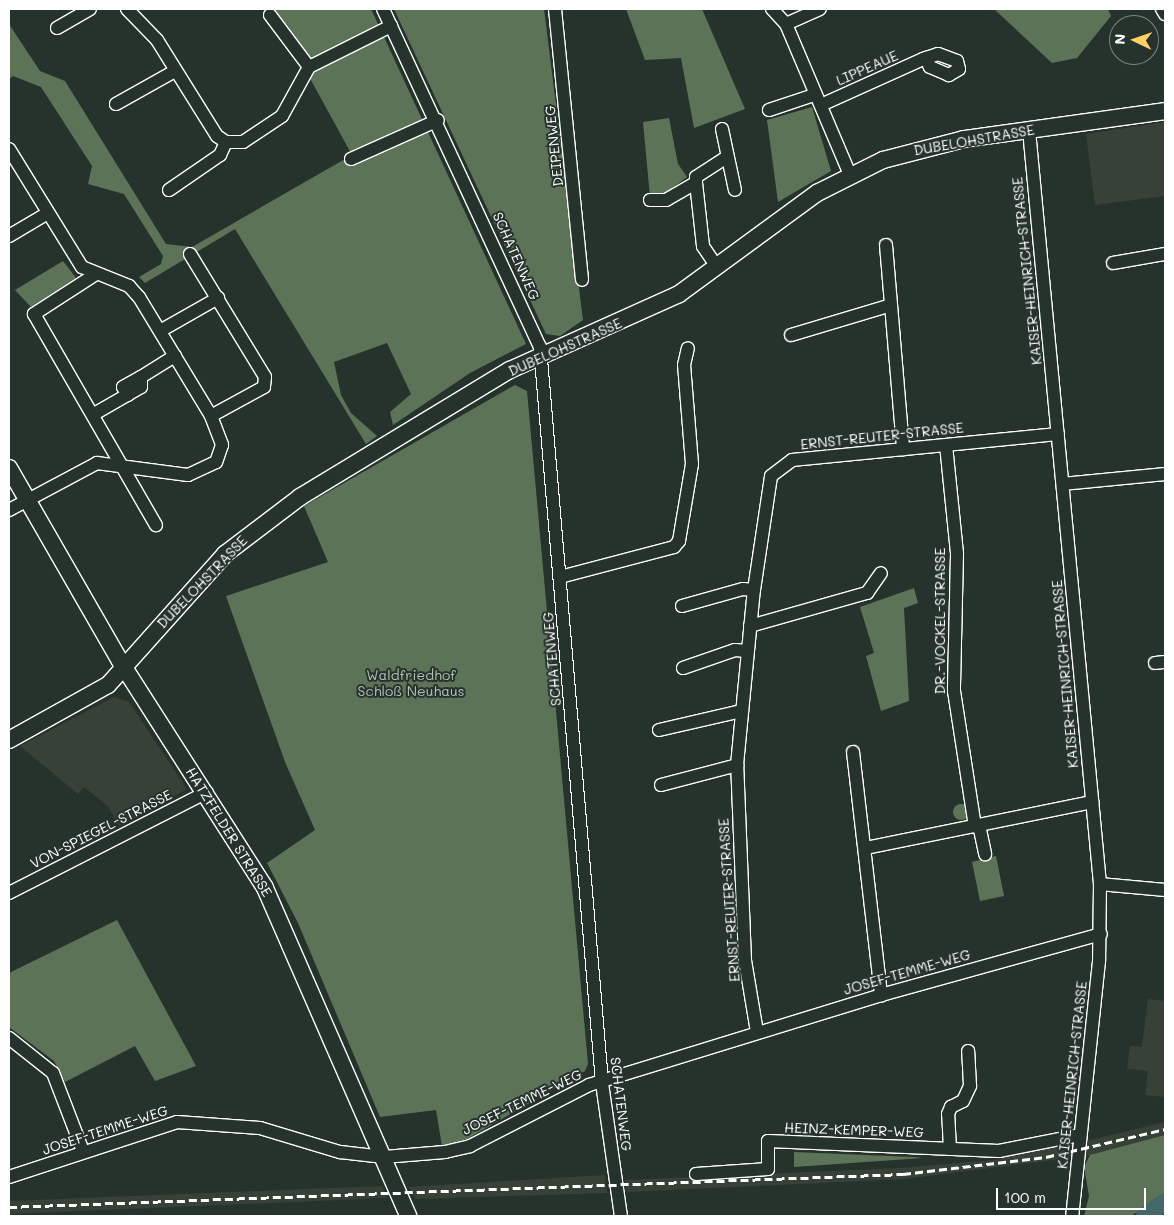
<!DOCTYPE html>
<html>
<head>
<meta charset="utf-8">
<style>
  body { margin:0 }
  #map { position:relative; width:1174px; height:1225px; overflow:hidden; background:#26332d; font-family:Mali,sans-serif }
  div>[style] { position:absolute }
  .built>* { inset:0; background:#384137 }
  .green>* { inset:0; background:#5d7357 }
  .round { border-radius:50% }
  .river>* { height:18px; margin:-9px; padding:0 9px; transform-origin:9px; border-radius:9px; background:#446869 }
  .roads { filter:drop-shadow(1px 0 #fff) drop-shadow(-1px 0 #fff) drop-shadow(0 1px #fff) drop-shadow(0 -1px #fff) }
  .street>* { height:12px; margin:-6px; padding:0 6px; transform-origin:6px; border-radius:6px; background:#26332d }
  .secondary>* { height:16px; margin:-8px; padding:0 8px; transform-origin:8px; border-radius:8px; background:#26332d }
  .rail>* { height:3px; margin-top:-1.5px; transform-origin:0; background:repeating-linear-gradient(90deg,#fff 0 8px,transparent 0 12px) }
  span { translate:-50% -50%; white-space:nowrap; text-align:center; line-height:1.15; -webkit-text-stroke:4px #26332d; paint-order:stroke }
  .street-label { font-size:14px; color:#fff }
  .park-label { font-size:14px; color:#b6c0b3 }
  .frame { position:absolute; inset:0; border:10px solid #fff; pointer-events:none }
  .north { position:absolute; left:1109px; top:15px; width:50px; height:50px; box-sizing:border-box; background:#26332d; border:1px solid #7d8581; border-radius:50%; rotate:273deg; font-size:14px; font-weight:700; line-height:20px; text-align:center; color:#fff }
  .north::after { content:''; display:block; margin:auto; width:18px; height:22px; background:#ffd166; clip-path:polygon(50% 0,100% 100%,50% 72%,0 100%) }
  .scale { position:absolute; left:996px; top:1188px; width:150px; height:22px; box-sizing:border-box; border:2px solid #fff; border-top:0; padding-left:6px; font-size:15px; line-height:18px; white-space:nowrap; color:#fff; -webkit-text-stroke:4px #26332d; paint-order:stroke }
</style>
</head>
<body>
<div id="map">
  <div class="built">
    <div style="clip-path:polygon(1165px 122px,1165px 196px,1095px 205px,1086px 134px)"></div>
    <div style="clip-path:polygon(114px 697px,129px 702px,187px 789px,119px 826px,108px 806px,84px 787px,78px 794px,20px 746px)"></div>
    <div style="clip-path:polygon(1148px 999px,1165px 1001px,1165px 1097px,1145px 1095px,1148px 1071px,1127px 1069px,1130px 1046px,1142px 1047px)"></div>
    <div style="clip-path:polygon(1165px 1122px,1165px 1135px,1085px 1157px,1086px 1141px)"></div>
    <div style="clip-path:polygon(1072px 1144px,1070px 1158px,904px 1179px,627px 1192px,625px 1180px,901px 1168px,993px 1160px)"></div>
    <div style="clip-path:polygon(605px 1175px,607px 1193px,415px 1199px,409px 1187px)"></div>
    <div style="clip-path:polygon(382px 1186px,387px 1198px,9px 1214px,9px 1201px)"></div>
  </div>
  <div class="green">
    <div style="clip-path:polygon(272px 9px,371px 9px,526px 344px,470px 373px,393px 425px,390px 412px,411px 394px,387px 343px,334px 362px,341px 395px,351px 413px,377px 436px,366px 444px,235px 229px,145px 283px,139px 277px,161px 264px,163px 256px,124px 194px,88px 184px,92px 166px,41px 87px,13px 76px,9px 79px,9px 24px,40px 71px,65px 81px,166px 244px,192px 247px,352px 155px)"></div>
    <div style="clip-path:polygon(394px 9px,544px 9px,583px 320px,560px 336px,546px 334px)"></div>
    <div style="clip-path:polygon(626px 9px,702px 9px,745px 109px,694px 128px,681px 58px,645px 60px)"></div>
    <div style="clip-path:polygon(994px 9px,1108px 9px,1111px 16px,1077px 58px,1052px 63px)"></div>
    <div style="clip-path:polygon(812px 107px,831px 171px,778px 202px,767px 120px)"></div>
    <div style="clip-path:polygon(669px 118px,678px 164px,687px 177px,661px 196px,650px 197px,643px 122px)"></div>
    <div style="clip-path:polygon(63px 261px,76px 278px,31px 307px,15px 290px)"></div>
    <div style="clip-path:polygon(515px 385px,527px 391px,588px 1064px,585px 1071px,467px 1139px,442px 1146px,436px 1110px,380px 1117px,298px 923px,267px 863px,315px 830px,285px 762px,226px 596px,328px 562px,304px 506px)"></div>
    <div style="clip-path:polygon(914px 588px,918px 603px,904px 608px,909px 701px,881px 711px,866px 656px,874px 653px,860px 607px)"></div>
    <div class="round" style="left:953px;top:804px;width:16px;height:16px"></div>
    <div style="clip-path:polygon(996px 856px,1004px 896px,980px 901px,972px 862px)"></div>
    <div style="clip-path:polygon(117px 920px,196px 1066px,155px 1081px,135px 1046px,65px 1082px,54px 1061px,9px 1027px,9px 973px)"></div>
    <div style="clip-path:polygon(1165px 1135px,1165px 1195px,1131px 1216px,1084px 1216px,1089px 1196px,1084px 1167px,1090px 1155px)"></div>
    <div style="clip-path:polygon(794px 1152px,913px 1157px,923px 1158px,794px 1167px)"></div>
  </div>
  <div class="river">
    <div style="left:1145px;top:1216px;width:24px;rotate:-35deg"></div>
  </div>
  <div class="roads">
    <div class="street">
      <div style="left:127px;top:9px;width:43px;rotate:45.9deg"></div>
      <div style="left:157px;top:40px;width:113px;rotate:58deg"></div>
      <div style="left:217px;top:136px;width:11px;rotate:34deg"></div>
      <div style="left:226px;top:142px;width:17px"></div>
      <div style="left:243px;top:142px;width:47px;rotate:-33.7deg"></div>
      <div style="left:282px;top:116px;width:56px;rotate:-61.1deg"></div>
      <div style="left:309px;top:67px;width:92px;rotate:-26.6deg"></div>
      <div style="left:383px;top:9px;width:373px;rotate:65.1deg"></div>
      <div style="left:540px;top:347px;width:739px;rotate:85.18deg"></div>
      <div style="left:602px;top:1083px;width:134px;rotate:81.9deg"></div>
      <div style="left:555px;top:9px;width:272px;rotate:84.3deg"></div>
      <div style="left:772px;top:9px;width:21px;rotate:47deg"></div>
      <div style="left:786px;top:24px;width:164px;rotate:67deg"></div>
      <div style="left:1162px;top:9px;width:6px;rotate:59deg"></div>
      <div style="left:270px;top:15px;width:65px;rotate:53.1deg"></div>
      <div style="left:786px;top:24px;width:37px;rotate:-24deg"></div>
      <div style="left:57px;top:28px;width:38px;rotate:-30deg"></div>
      <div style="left:116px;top:104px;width:68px;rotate:-29.2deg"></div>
      <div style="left:821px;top:105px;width:112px;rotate:-24.3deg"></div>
      <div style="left:923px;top:59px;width:16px;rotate:-18deg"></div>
      <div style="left:938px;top:54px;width:20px;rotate:20deg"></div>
      <div style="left:957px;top:61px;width:8px;rotate:76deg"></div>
      <div style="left:959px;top:69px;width:12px;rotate:149deg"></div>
      <div style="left:949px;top:75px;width:21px;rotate:-157deg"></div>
      <div style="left:930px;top:67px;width:10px;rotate:-114deg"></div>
      <div style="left:769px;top:110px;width:47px;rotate:-18.4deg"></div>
      <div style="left:722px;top:129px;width:62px;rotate:78deg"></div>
      <div style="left:1029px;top:130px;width:757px;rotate:84.62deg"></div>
      <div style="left:1100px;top:884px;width:77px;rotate:90.7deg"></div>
      <div style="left:1099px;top:961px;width:256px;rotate:96deg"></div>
      <div style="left:9px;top:149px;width:139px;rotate:58.3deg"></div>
      <div style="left:82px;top:267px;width:51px;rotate:22deg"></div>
      <div style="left:129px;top:286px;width:15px;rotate:48deg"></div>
      <div style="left:139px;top:297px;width:139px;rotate:58.8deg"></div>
      <div style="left:211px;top:416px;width:31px;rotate:69deg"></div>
      <div style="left:222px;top:445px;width:18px;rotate:109deg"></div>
      <div style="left:216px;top:462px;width:31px;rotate:155deg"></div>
      <div style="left:188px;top:475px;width:92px;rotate:-172.5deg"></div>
      <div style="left:97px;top:463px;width:100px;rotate:151.9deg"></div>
      <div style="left:351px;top:159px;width:95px;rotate:-24.1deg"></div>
      <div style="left:169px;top:190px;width:62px;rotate:-34.5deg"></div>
      <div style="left:220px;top:155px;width:14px;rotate:-65deg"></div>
      <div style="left:650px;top:200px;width:16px"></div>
      <div style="left:666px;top:200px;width:34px;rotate:-30deg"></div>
      <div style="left:9px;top:236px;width:43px;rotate:-30.7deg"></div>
      <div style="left:886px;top:245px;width:205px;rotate:85.2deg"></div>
      <div style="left:190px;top:254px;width:144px;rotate:58.6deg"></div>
      <div style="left:265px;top:377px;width:10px;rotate:96deg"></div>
      <div style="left:264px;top:387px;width:60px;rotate:151.3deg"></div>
      <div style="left:1113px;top:263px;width:53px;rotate:-9.8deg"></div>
      <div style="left:717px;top:267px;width:25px;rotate:-124deg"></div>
      <div style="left:703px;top:246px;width:63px;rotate:-96.3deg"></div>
      <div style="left:696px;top:183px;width:6px;rotate:-90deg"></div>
      <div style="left:696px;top:177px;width:35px;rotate:-33deg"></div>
      <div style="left:96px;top:274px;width:74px;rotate:147.2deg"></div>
      <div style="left:34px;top:314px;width:244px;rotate:60deg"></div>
      <div style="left:160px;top:331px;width:67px;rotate:-29.6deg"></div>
      <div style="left:791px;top:335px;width:104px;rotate:-16.7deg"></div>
      <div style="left:128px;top:395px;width:9px;rotate:-122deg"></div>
      <div style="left:123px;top:387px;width:21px;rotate:-29deg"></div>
      <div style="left:94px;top:414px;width:54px;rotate:-29.9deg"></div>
      <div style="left:141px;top:387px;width:10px;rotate:-90deg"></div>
      <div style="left:141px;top:377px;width:40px;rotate:-32deg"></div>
      <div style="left:946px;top:445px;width:110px;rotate:84.2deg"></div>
      <div style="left:957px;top:554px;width:137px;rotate:91.3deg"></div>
      <div style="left:954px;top:691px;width:137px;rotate:81.2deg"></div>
      <div style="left:1063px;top:484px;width:102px;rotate:-5.6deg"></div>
      <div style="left:560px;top:577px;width:118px;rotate:-14.7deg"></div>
      <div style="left:674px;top:547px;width:8px;rotate:-50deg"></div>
      <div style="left:679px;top:541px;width:78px;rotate:-80.4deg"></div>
      <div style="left:692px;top:464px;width:99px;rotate:-94.6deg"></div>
      <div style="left:684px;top:365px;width:17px;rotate:-77deg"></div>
      <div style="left:682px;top:606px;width:63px;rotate:-15.6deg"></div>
      <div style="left:743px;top:589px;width:11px;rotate:5deg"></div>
      <div style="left:750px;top:626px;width:122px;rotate:-15.8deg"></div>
      <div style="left:867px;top:593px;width:24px;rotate:-55deg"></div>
      <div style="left:1155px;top:663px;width:10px;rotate:-6deg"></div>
      <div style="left:683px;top:668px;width:55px;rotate:-19.1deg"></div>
      <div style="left:735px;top:650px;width:12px;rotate:5deg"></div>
      <div style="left:659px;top:730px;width:84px;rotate:-13deg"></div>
      <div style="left:853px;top:752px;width:245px;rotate:83.4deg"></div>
      <div style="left:661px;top:785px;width:79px;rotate:-14.7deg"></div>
      <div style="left:979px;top:825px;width:30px;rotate:78deg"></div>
      <div style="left:866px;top:848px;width:231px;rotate:-11.5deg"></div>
      <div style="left:1100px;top:884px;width:65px;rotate:5.3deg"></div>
      <div style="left:9px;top:893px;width:222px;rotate:-27deg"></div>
      <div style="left:757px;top:1032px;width:73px;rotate:-99.5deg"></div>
      <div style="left:745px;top:960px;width:195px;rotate:-92.3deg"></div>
      <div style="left:737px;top:765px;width:176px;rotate:-84.5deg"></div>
      <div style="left:754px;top:590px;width:115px;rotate:-81.5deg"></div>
      <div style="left:771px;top:476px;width:26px;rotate:-37deg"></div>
      <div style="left:792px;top:460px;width:267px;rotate:-5.6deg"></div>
      <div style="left:9px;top:1038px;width:56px;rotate:38.5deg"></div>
      <div style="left:53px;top:1073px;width:84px;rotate:69deg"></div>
      <div style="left:950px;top:1149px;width:35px;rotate:-93deg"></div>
      <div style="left:948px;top:1114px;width:8px;rotate:-67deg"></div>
      <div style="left:951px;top:1107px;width:13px;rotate:-27deg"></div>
      <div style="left:963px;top:1101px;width:17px;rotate:-65deg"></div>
      <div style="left:970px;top:1086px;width:35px;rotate:-93deg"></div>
      <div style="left:696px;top:1174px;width:72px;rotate:-4deg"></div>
      <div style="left:768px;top:1169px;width:28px;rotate:-90deg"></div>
      <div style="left:768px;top:1141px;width:231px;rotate:2.5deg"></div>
      <div style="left:999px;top:1151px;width:83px;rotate:-11.2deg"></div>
      <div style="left:9px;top:1177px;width:177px;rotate:-18.1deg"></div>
      <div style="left:177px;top:1122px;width:83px;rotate:4.1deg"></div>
      <div style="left:260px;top:1128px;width:84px;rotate:16.7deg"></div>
      <div style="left:340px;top:1152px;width:44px;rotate:6.5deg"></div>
      <div style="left:384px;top:1157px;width:61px;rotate:-4.7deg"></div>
      <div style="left:445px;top:1152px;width:26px;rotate:-13deg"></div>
      <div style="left:470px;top:1146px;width:134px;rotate:-27.1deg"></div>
      <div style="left:589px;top:1085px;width:306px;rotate:-17.1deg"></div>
      <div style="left:881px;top:995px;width:228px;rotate:-15.5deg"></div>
    </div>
    <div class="secondary">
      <div style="left:9px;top:468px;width:223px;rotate:60.1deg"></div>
      <div style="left:120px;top:661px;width:269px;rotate:57.4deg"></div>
      <div style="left:265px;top:888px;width:358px;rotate:66.4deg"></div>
      <div style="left:9px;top:740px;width:113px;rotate:-29.1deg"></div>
      <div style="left:108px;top:685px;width:176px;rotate:-48.2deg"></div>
      <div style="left:225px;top:554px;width:94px;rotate:-37.2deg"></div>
      <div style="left:300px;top:497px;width:245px;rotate:-31.2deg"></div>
      <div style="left:510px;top:370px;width:185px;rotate:-24.2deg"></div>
      <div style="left:679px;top:294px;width:171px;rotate:-36.2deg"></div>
      <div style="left:817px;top:193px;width:74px;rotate:-26.6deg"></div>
      <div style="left:883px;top:160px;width:84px;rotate:-14.5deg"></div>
      <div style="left:964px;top:139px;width:203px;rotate:-7.9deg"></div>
    </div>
  </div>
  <div class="rail">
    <div style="left:9px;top:1207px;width:895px;rotate:-2.11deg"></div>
    <div style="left:903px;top:1174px;width:144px;rotate:-6.8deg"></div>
    <div style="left:1046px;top:1157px;width:122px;rotate:-13.2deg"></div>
  </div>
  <div class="street-label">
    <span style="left:867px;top:68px;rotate:-24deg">LIPPEAUE</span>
    <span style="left:974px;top:140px;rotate:-10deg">DUBELOHSTRASSE</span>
    <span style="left:554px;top:146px;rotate:-96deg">DEIPENWEG</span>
    <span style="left:516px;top:256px;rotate:66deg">SCHATENWEG</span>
    <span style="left:1027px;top:271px;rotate:-96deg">KAISER-HEINRICH-STRASSE</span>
    <span style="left:565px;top:347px;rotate:-24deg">DUBELOHSTRASSE</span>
    <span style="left:882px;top:436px;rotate:-6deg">ERNST-REUTER-STRASSE</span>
    <span style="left:202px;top:582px;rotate:-46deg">DUBELOHSTRASSE</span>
    <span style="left:940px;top:621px;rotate:-90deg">DR.-VOCKEL-STRASSE</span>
    <span style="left:552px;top:659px;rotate:-95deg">SCHATENWEG</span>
    <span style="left:1065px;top:674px;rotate:-95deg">KAISER-HEINRICH-STRASSE</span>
    <span style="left:101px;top:829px;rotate:-27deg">VON-SPIEGEL-STRASSE</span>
    <span style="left:229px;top:832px;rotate:58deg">HATZFELDER STRASSE</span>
    <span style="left:729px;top:900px;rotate:-94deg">ERNST-REUTER-STRASSE</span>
    <span style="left:907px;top:972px;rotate:-16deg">JOSEF-TEMME-WEG</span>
    <span style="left:1072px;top:1075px;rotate:-84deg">KAISER-HEINRICH-STRASSE</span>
    <span style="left:522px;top:1102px;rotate:-26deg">JOSEF-TEMME-WEG</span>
    <span style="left:621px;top:1104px;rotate:83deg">SCHATENWEG</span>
    <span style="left:105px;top:1130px;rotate:-18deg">JOSEF-TEMME-WEG</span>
    <span style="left:854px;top:1130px;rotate:2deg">HEINZ-KEMPER-WEG</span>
  </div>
  <div class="park-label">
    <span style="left:411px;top:683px">Waldfriedhof<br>Schloß Neuhaus</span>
  </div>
  <div class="frame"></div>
  <div class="north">N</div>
  <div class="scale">100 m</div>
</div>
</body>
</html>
